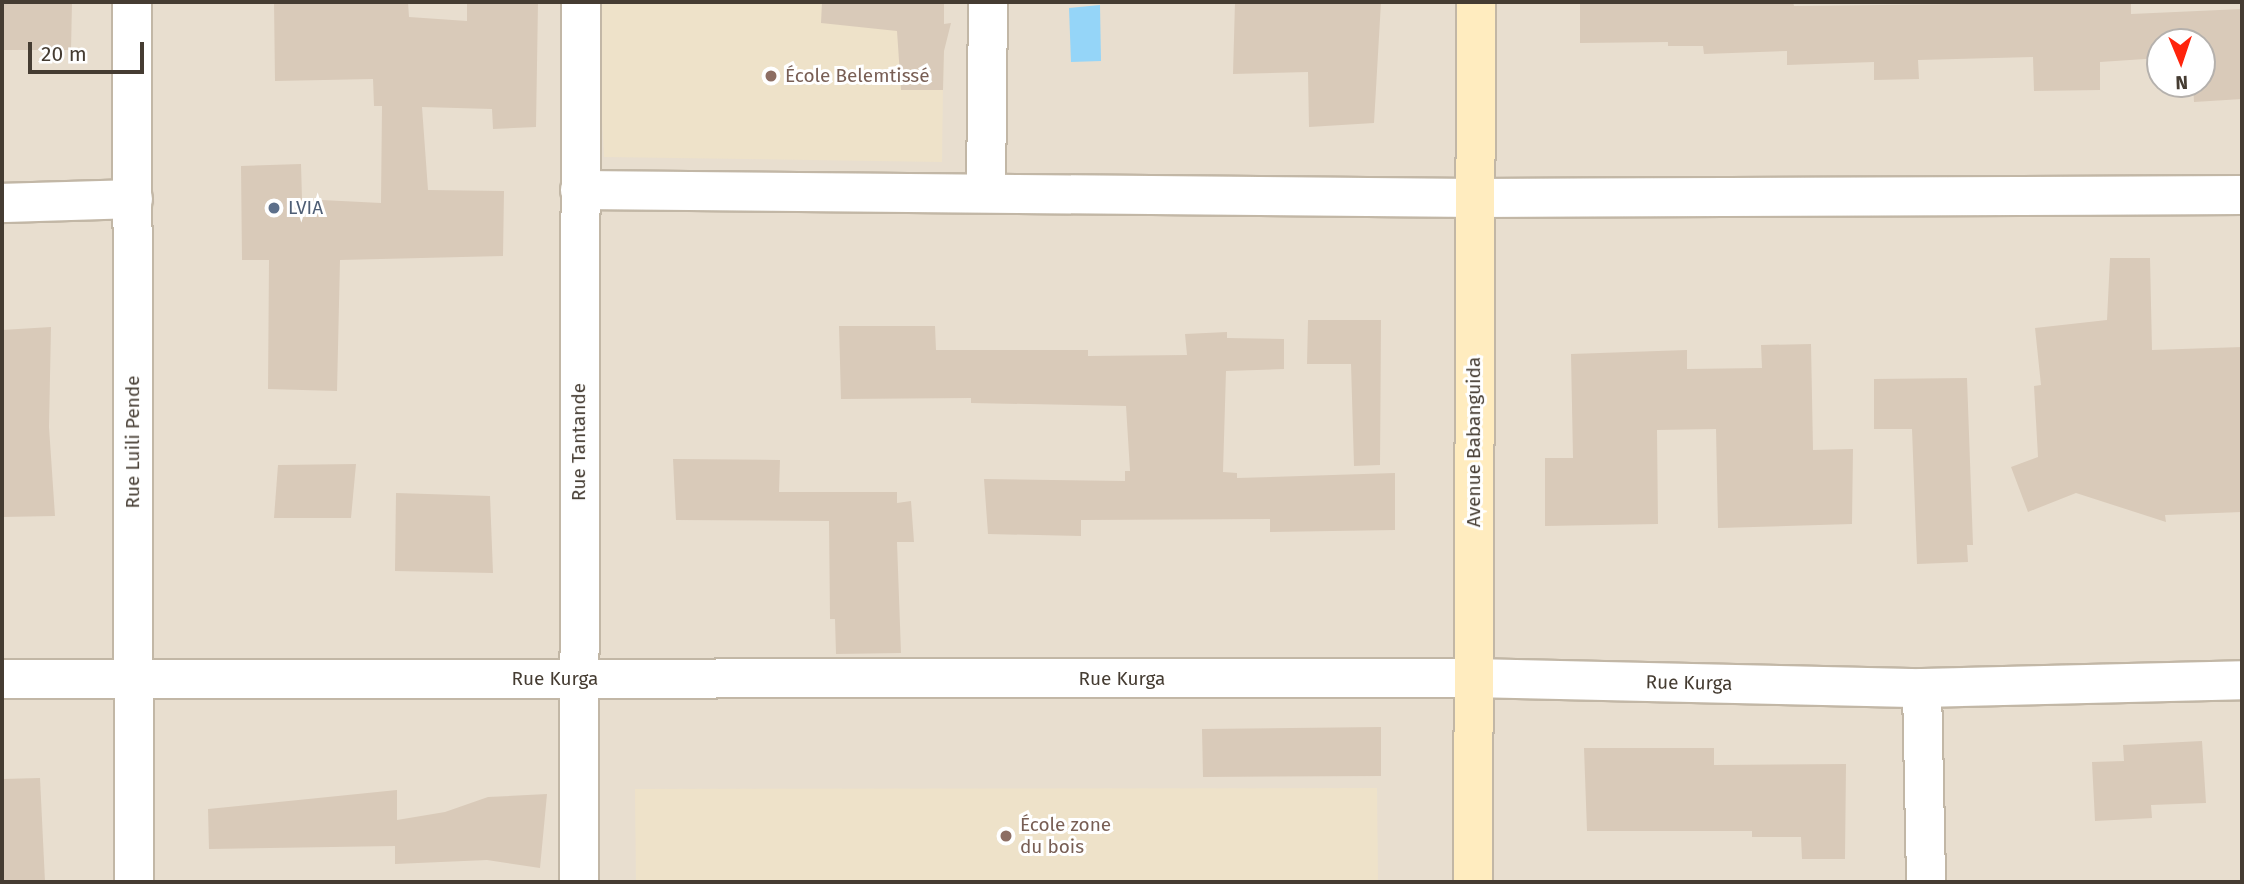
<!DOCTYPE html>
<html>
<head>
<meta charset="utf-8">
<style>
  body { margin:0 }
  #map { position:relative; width:2244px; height:884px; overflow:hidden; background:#f3ede1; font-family:"Fira Sans",sans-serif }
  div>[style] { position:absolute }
  .residential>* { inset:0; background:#e8decf }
  .education>* { inset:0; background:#eee2c9 }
  .water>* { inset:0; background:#95d5f8 }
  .building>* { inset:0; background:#d9cab9 }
  .roads { filter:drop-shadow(2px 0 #c2b7a6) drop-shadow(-2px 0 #c2b7a6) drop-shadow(0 2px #c2b7a6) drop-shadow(0 -2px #c2b7a6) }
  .street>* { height:38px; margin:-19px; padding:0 19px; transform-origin:19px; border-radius:19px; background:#fff }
  .secondary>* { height:38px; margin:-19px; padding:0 19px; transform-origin:19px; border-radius:19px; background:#ffecbf }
  .dots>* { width:19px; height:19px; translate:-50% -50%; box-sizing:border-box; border:4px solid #fff; border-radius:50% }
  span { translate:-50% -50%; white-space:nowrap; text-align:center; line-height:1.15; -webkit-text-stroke:6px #fff; paint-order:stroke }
  .education-label { font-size:19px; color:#785e54 }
  .left { translate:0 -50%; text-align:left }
  .service-label { font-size:19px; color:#4e5e75 }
  .street-label { font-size:19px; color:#453c32 }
  .frame { position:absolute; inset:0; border:4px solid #453c32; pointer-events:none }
  .north { position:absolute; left:2146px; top:28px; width:70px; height:70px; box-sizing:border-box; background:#fff; border:2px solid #b5b1ad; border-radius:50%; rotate:178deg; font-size:19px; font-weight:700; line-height:28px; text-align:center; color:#453c32 }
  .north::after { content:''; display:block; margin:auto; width:24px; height:32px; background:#ff240c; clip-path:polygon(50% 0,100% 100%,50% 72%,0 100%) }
  .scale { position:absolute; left:28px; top:42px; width:116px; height:32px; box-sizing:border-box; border:4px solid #453c32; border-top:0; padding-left:9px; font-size:21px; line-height:24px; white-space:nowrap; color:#453c32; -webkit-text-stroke:5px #fff; paint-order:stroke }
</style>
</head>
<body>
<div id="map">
  <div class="residential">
    <div style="clip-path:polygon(evenodd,2px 2px,2242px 2px,2242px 882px,2px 882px,2px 2px,2160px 42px,2202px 42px,2202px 84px,2160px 84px,2160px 42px)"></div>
  </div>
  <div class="education">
    <div style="clip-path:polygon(595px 2px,944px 2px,942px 162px,604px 157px)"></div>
    <div style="clip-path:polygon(1377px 788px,1378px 882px,636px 882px,635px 789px)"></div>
  </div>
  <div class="water">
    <div style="clip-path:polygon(1100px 5px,1101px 61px,1071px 62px,1069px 8px)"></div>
  </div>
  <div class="building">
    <div style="clip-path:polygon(2px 2px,72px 2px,71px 50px,2px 50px)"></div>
    <div style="clip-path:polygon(274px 2px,408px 2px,409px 17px,467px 21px,467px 2px,538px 2px,536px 127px,493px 129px,492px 109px,422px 107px,428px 190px,504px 191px,503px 256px,340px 260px,337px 391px,268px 389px,269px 260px,242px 260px,241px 166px,301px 164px,302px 199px,381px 203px,382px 106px,374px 106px,373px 79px,275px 81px)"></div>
    <div style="clip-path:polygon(822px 2px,944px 2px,944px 24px,951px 23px,944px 51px,943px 90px,901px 90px,897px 31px,821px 23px)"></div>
    <div style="clip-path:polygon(1235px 2px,1381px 2px,1374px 123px,1309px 127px,1308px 72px,1233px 74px)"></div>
    <div style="clip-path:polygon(1580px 2px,1793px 2px,1794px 6px,2131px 2px,2131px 14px,2242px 9px,2242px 99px,2194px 102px,2193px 84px,2202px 84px,2202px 42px,2160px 42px,2160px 58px,2100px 62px,2100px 90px,2034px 91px,2033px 57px,1918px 60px,1919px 79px,1874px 80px,1874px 62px,1787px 65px,1787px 51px,1704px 54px,1703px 46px,1668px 46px,1668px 42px,1580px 43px)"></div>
    <div style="clip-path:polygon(2110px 258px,2150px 258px,2152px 350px,2242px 347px,2242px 512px,2165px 515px,2166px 522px,2076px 493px,2028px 512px,2011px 467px,2038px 457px,2034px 386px,2041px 385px,2035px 328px,2107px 320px)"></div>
    <div style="clip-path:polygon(1308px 320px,1381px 320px,1380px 465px,1354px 466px,1351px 364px,1307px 364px)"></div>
    <div style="clip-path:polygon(839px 326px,935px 326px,936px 350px,1088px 350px,1088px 356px,1187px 355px,1185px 334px,1227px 332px,1227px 338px,1284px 339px,1284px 369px,1226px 371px,1223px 472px,1237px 473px,1237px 478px,1395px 473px,1395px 530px,1270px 532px,1270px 519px,1081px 520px,1081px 536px,988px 534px,984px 479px,1125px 481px,1125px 471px,1130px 471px,1126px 406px,971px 403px,971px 398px,841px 399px)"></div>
    <div style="clip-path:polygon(51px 327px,49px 427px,55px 516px,2px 517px,2px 330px)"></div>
    <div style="clip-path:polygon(1811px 344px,1813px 450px,1853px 449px,1852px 524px,1718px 528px,1716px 429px,1657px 430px,1658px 524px,1545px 526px,1545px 458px,1573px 458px,1571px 354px,1687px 350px,1687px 369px,1762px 368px,1761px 345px)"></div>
    <div style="clip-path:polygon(1967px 378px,1973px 545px,1967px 545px,1968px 562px,1917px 564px,1912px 429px,1874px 429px,1874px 379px)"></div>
    <div style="clip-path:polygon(673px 459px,780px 460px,779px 492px,897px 492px,897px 503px,911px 501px,914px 542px,897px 542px,901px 653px,836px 654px,835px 619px,830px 619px,829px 521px,676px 520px)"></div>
    <div style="clip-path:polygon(356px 464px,351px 518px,274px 518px,278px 465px)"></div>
    <div style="clip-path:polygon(396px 493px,490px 496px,493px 573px,395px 571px)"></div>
    <div style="clip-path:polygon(1381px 727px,1381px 776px,1203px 777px,1202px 729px)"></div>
    <div style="clip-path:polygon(2202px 741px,2206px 803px,2151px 805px,2152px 818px,2095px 821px,2092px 762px,2124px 761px,2123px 745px)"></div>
    <div style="clip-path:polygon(1584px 748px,1714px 748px,1714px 765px,1846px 764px,1845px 859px,1802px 859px,1801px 837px,1752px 837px,1752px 831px,1587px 831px)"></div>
    <div style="clip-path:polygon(40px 778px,45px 882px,2px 882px,2px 779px)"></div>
    <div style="clip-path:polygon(397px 790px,397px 820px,445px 812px,488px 797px,547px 794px,540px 868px,487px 860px,395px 864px,395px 846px,209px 849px,208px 809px)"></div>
  </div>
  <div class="roads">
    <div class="street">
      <div style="left:132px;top:2px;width:880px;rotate:89.87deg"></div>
      <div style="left:580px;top:190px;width:896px;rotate:0.51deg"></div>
      <div style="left:1476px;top:198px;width:766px;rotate:-0.22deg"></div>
      <div style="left:986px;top:192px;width:190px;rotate:-89.4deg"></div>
      <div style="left:2px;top:203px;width:131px;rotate:-1.7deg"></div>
      <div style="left:2px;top:679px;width:1470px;rotate:-0.04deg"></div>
      <div style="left:1472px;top:678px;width:450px;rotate:1.3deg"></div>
      <div style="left:1922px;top:688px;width:320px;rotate:-1.4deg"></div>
      <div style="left:1922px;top:688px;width:194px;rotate:88.8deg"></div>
      <div style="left:579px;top:882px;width:880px;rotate:-89.87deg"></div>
    </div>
    <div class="secondary">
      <div style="left:1473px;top:882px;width:880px;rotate:-89.8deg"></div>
    </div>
  </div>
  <div class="dots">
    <div style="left:771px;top:76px;background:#8d6e63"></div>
    <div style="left:274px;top:208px;background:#5c6f8a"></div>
    <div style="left:1006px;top:836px;background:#8d6e63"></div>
  </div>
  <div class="education-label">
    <span class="left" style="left:785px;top:76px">École Belemtissé</span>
    <span class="left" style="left:1020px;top:836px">École zone<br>du bois</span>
  </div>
  <div class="service-label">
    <span class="left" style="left:288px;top:208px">LVIA</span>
  </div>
  <div class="street-label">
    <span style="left:133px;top:442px;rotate:-90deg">Rue Luili Pende</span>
    <span style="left:579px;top:442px;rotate:-90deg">Rue Tantande</span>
    <span style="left:1474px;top:442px;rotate:-90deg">Avenue Babanguida</span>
    <span style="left:555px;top:679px">Rue Kurga</span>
    <span style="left:1122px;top:679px">Rue Kurga</span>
    <span style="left:1689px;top:683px;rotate:1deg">Rue Kurga</span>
  </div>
  <div class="frame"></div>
  <div class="north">N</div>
  <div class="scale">20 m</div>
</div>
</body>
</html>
